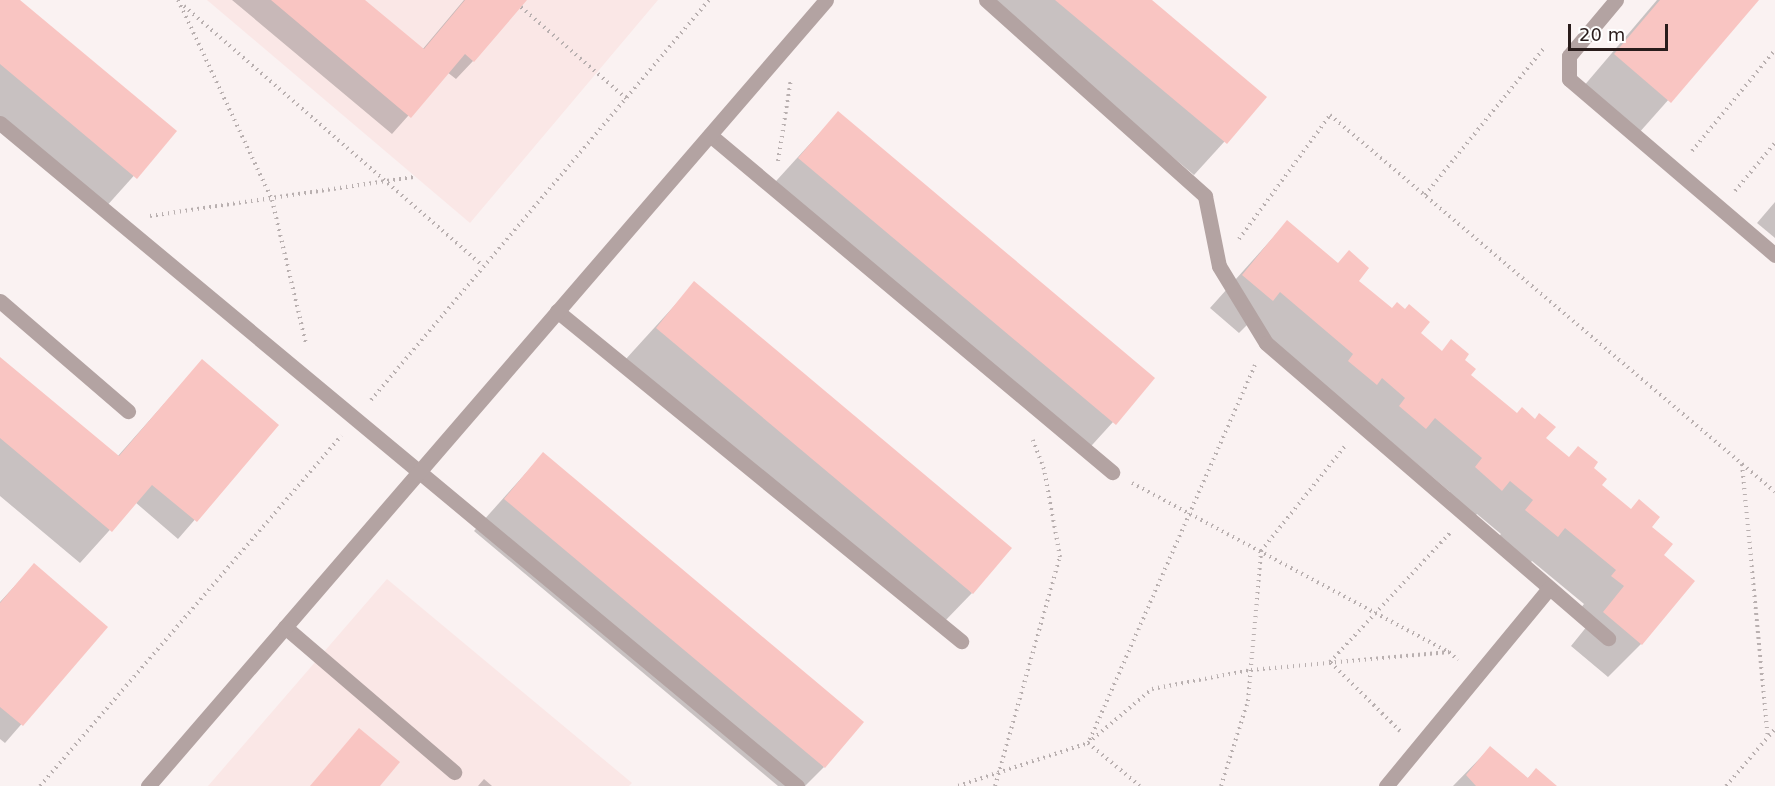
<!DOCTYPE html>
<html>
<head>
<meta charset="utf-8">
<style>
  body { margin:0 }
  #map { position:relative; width:1775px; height:786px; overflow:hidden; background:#faf2f2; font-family:"DejaVu Sans",sans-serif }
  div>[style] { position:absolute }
  .built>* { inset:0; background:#fae7e6 }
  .shadow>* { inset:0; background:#0003 }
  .building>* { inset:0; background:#f9c5c2 }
  .path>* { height:4px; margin-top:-2px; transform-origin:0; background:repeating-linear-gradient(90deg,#b9b0b0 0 1.5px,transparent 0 6px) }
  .service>* { height:15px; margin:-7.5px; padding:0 7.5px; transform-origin:7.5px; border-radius:7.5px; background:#b3a3a2 }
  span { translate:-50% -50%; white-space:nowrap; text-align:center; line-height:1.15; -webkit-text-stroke:4.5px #fff; paint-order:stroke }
  .scale { position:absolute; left:1568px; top:24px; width:100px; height:27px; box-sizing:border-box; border:3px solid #291c1b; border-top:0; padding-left:8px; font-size:18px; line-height:21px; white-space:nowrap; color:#291c1b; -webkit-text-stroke:4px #fff; paint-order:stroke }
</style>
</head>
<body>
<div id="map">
  <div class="built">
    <div style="clip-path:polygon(207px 0,658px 0,470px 223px)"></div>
    <div style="clip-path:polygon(387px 579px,632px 783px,629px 786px,208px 786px)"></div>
  </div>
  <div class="shadow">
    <div style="clip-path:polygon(0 0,18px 0,174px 131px,104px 209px,0 122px)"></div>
    <div style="clip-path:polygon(232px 0,363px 0,422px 50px,464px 0,525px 0,473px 61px,456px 79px,447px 72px,392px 134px)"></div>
    <div style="clip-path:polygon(986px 0,1149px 0,1265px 97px,1194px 175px)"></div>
    <div style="clip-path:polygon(1657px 0,1757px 0,1638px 134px,1583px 87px)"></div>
    <div style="clip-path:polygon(838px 113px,1153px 378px,1083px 455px,767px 191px)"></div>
    <div style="clip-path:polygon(1775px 202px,1775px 238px,1757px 223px)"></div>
    <div style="clip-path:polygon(1287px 222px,1441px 352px,1463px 360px,1469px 375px,1568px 458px,1591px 468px,1600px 485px,1650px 527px,1662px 555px,1641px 644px,1608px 677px,1571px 646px,1592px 620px,1580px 609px,1584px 604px,1532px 561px,1524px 569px,1493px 543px,1501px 534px,1477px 514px,1468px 522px,1443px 501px,1450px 492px,1402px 451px,1247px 325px,1239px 333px,1210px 308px)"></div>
    <div style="clip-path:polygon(695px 283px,972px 593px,941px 625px,625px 360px)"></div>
    <div style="clip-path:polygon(0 359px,117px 457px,202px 361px,277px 425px,178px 539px,135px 502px,80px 563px,0 496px)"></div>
    <div style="clip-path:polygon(543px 454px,824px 767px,805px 786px,778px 786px,474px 531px)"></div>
    <div style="clip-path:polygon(34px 565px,106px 627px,5px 743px,0 739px,0 602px)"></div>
    <div style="clip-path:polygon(1490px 748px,1527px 779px,1536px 770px,1555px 786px,1453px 786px)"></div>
    <div style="clip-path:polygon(484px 779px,492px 786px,478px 786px)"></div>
  </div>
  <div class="building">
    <div style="clip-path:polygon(0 0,20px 0,177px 131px,137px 179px,0 64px)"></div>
    <div style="clip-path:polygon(271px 0,365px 0,424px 49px,465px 0,527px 0,474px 62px,465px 54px,411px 118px)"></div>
    <div style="clip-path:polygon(1055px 0,1152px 0,1267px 97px,1227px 144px)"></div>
    <div style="clip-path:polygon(1660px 0,1759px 0,1671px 103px,1614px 54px)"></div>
    <div style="clip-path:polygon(838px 111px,1155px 378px,1116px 425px,798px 158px)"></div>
    <div style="clip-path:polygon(1287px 220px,1338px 263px,1349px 250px,1369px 268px,1359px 281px,1392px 308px,1397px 302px,1405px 309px,1409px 304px,1430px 322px,1421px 333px,1442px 351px,1451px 339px,1469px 354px,1465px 360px,1476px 369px,1471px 375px,1517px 413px,1522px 407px,1535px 419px,1539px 413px,1556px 427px,1546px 438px,1569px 457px,1578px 446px,1598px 462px,1594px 468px,1607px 479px,1602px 485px,1631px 509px,1639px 499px,1660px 517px,1652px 527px,1673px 544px,1664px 555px,1695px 581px,1642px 645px,1603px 612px,1624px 586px,1611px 576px,1616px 570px,1565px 528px,1558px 537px,1525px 510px,1533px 500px,1510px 481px,1502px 491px,1475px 467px,1482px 458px,1435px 418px,1426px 429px,1399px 406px,1405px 398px,1382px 378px,1377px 385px,1348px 361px,1353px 354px,1280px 292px,1273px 301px,1242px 275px)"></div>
    <div style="clip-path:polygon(694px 281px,1012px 548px,973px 594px,656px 328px)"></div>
    <div style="clip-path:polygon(0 357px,119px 456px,202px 359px,279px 425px,197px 522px,152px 485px,112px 532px,0 438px)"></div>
    <div style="clip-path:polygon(543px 452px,864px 722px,825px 768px,504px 499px)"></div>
    <div style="clip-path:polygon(34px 563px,108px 627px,23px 726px,0 707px,0 603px)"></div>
    <div style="clip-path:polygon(359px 728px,400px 762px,380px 786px,310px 786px)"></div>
    <div style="clip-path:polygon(1490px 746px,1528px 778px,1536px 768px,1557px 786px,1476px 786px,1466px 775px)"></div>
  </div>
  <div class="path">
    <div style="left:178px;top:0;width:221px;rotate:64.8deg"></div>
    <div style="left:272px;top:200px;width:148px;rotate:76.7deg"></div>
    <div style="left:184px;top:6px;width:395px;rotate:41deg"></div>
    <div style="left:521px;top:7px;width:140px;rotate:41deg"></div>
    <div style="left:1692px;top:151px;width:131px;rotate:-50.6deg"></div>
    <div style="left:778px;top:161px;width:83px;rotate:-81deg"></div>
    <div style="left:1735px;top:191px;width:62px;rotate:-50.2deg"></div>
    <div style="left:1425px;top:195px;width:191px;rotate:-51deg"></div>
    <div style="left:150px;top:216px;width:268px;rotate:-8.4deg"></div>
    <div style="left:1239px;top:239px;width:154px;rotate:-53.7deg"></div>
    <div style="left:1330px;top:115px;width:583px;rotate:40.27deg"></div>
    <div style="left:1255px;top:365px;width:413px;rotate:113.8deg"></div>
    <div style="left:1088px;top:743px;width:84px;rotate:-40.2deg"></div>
    <div style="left:1152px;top:689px;width:101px;rotate:-10.9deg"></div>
    <div style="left:1251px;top:670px;width:199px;rotate:-5.2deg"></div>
    <div style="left:1449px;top:652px;width:12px;rotate:42deg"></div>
    <div style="left:371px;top:400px;width:524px;rotate:-49.8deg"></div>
    <div style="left:1742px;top:464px;width:274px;rotate:84.6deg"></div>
    <div style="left:1132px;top:483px;width:358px;rotate:28.1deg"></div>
    <div style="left:1400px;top:731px;width:98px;rotate:-135.4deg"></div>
    <div style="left:1330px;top:662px;width:176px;rotate:-47.1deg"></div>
    <div style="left:40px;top:786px;width:462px;rotate:-49.3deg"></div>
    <div style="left:958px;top:786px;width:137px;rotate:-18.3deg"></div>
    <div style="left:1088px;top:743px;width:67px;rotate:39.6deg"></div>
    <div style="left:995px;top:786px;width:238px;rotate:-74.2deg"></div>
    <div style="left:1060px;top:557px;width:89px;rotate:-100.3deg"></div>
    <div style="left:1044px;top:469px;width:31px;rotate:-111deg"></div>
    <div style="left:1221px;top:786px;width:89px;rotate:-72.4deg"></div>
    <div style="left:1248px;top:701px;width:151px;rotate:-85deg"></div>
    <div style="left:1261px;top:551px;width:136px;rotate:-51.3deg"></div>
    <div style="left:1726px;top:786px;width:75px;rotate:-49.3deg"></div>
  </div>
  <div class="service">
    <div style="left:986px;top:0;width:294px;rotate:41.8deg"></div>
    <div style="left:1205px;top:196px;width:71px;rotate:78.7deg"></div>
    <div style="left:1219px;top:266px;width:90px;rotate:58.6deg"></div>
    <div style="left:1266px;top:343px;width:452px;rotate:40.8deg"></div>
    <div style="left:1616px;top:0;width:73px;rotate:130deg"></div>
    <div style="left:1569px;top:56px;width:23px;rotate:90deg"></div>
    <div style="left:1569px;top:79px;width:271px;rotate:40.5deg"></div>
    <div style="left:0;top:123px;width:1037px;rotate:39.76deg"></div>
    <div style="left:710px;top:135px;width:525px;rotate:39.97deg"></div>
    <div style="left:0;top:301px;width:169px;rotate:40.7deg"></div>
    <div style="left:557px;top:311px;width:522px;rotate:39.24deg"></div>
    <div style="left:285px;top:627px;width:223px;rotate:40.6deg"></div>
    <div style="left:148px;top:786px;width:1038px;rotate:-49.22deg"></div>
    <div style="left:1386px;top:786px;width:256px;rotate:-50.5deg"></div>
  </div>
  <div class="scale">20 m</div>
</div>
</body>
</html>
